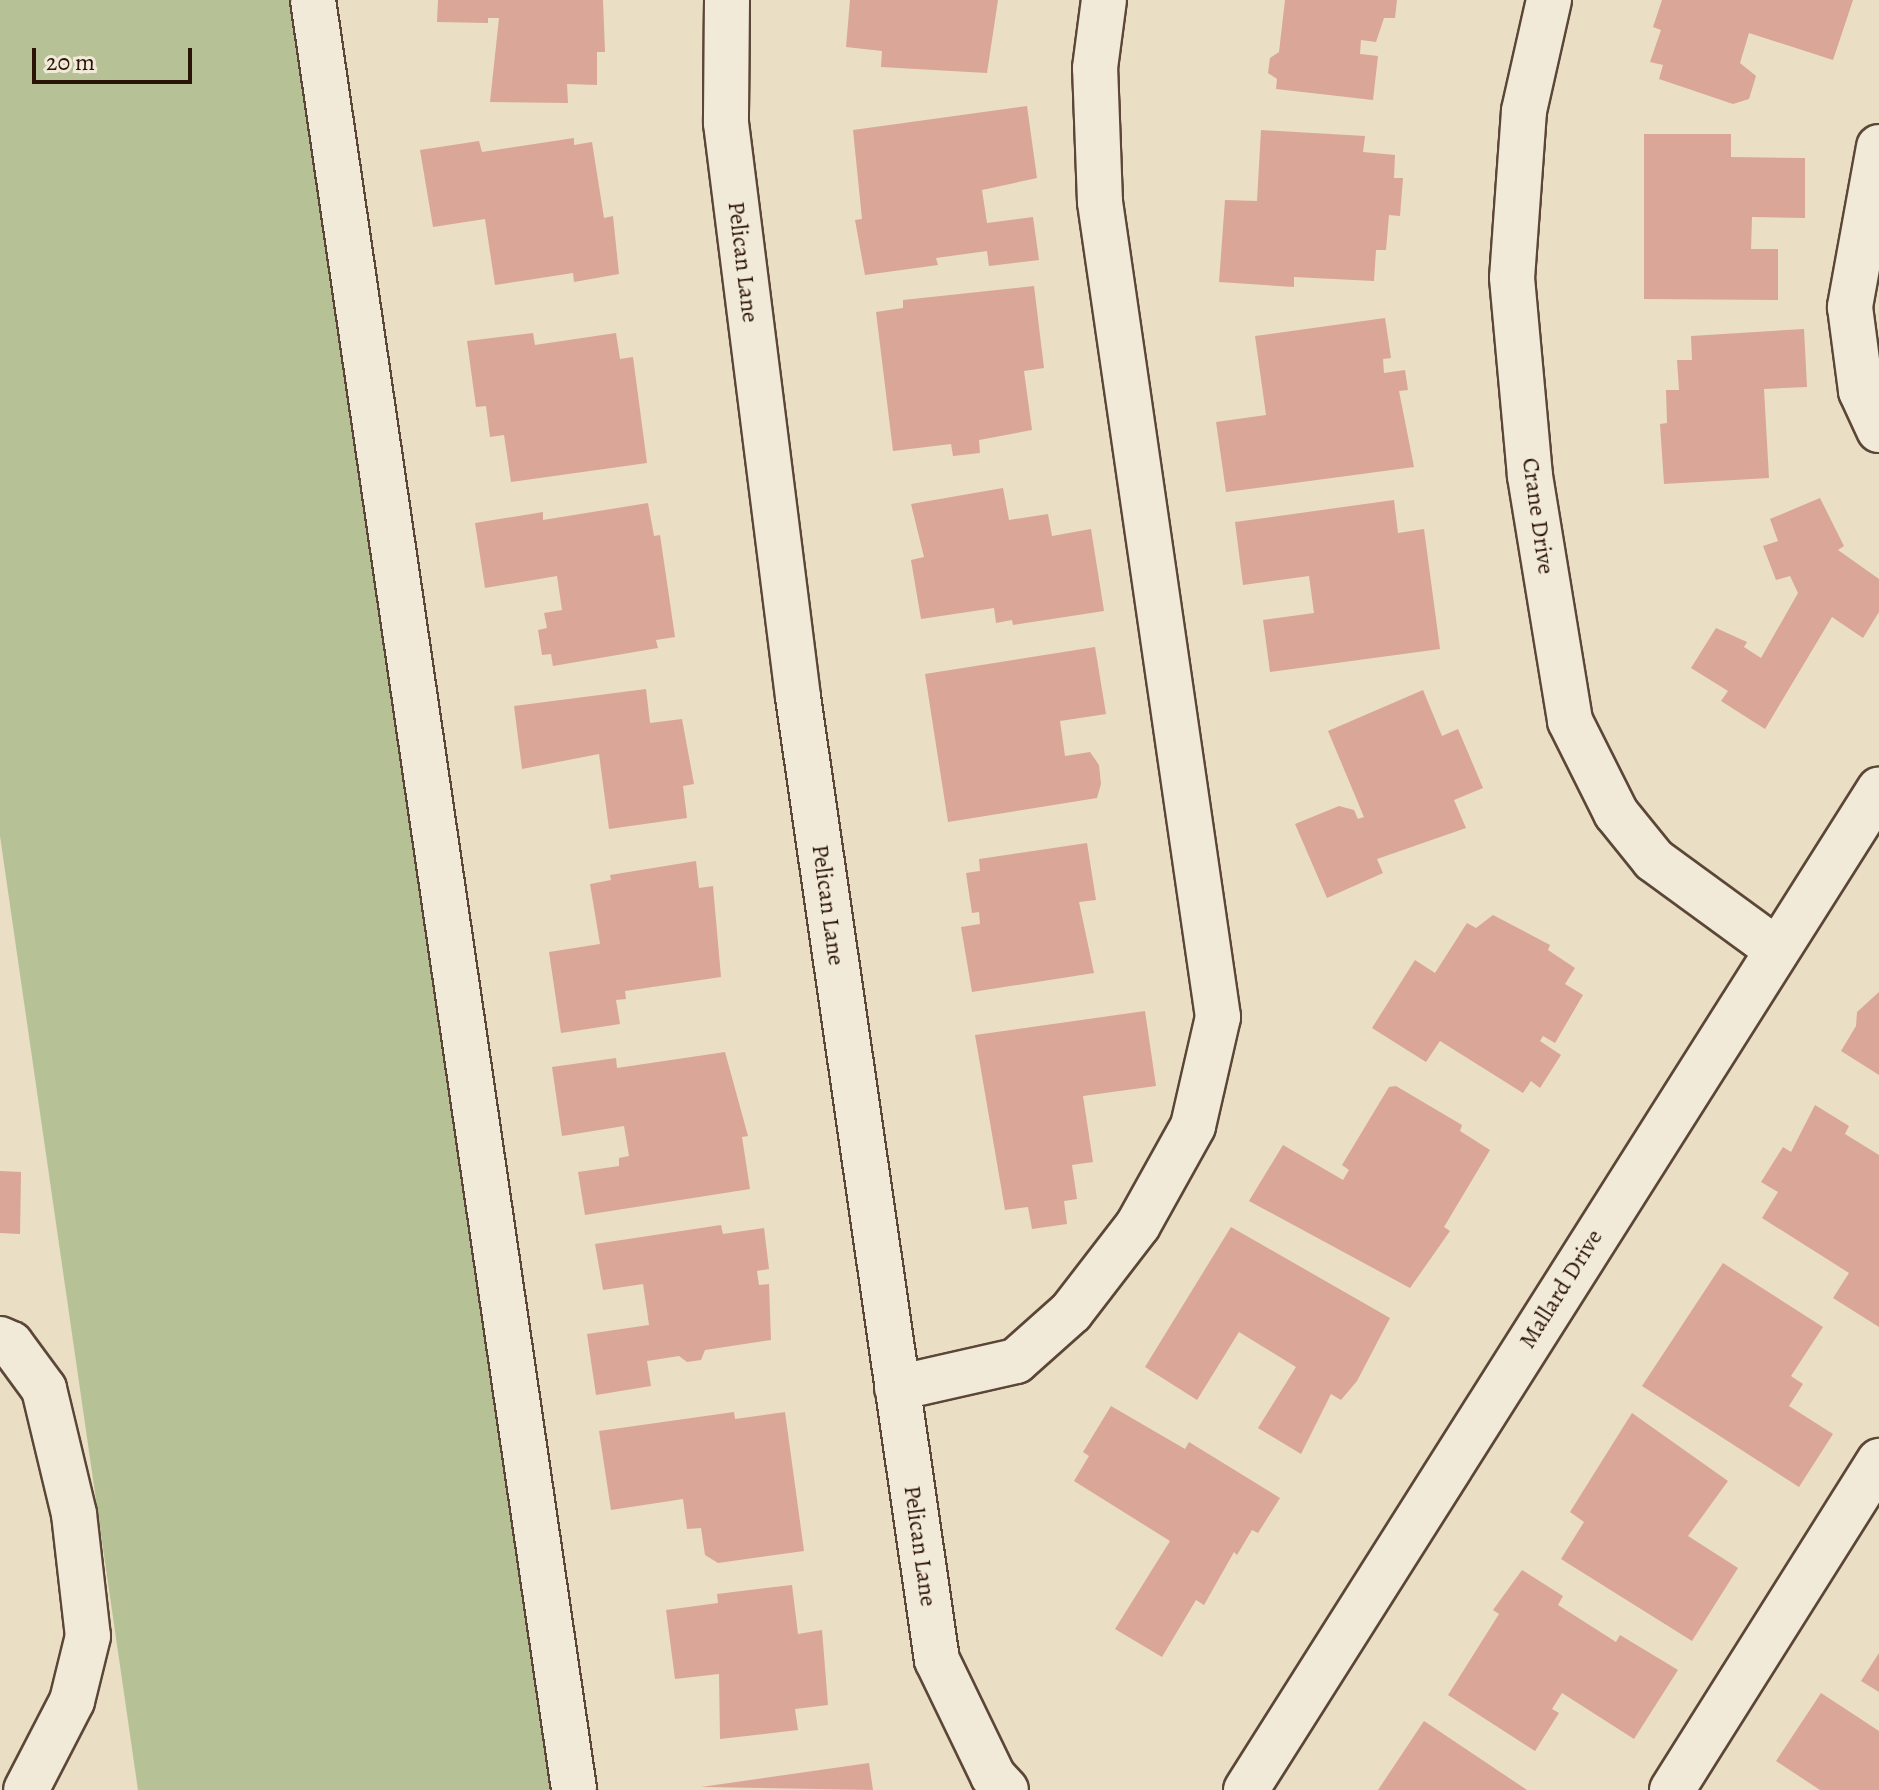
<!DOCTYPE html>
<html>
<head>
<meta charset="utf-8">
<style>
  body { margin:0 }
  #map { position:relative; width:1879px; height:1790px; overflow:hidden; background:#eadec4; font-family:Alegreya,serif }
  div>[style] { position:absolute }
  .green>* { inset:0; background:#b6c195 }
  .building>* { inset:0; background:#daa698 }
  .roads { filter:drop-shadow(2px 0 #5c4637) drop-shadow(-2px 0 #5c4637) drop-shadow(0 2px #5c4637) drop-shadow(0 -2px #5c4637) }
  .minor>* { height:44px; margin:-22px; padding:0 22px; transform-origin:22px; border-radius:22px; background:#f1ead9 }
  span { translate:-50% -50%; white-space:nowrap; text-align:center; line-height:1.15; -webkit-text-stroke:6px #f1ead9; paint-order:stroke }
  .street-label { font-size:24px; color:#2c1308 }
  .scale { position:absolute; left:32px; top:48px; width:160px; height:36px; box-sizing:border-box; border:4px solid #2c1308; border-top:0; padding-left:10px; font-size:24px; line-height:28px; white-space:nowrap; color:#2c1308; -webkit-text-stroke:6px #f1ead9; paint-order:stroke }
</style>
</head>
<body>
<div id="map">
  <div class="green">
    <div style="clip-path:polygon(0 0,291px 0,551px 1790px,138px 1790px,0 836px)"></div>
  </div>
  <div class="building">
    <div style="clip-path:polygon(438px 0,603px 0,605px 52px,597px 52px,597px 85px,567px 84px,568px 103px,490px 102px,499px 18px,488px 18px,488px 23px,437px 22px)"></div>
    <div style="clip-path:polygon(850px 0,998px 0,987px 73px,881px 67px,882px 51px,846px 47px)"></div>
    <div style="clip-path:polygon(1285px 0,1397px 0,1395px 18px,1384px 18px,1376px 42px,1361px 40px,1360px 54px,1378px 56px,1373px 100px,1276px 89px,1277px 79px,1268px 73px,1270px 58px,1279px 52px)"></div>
    <div style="clip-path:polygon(1662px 0,1853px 0,1833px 60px,1749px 33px,1740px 63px,1756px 76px,1749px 99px,1733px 104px,1659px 79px,1663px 65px,1650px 62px,1661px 30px,1653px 27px)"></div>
    <div style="clip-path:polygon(1027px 106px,1037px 178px,982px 190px,987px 223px,1033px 217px,1039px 260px,989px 266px,987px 251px,936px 258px,938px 265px,865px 275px,855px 220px,862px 219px,853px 130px)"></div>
    <div style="clip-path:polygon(1261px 130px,1365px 136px,1363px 152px,1395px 155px,1394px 178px,1403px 178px,1400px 216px,1389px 215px,1386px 250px,1376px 250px,1374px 281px,1294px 277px,1294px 287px,1219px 282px,1225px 200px,1257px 201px)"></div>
    <div style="clip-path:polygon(1644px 134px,1731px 134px,1731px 157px,1805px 158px,1805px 218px,1752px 217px,1751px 249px,1778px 249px,1778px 300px,1644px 299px)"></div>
    <div style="clip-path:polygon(574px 138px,574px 145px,592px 142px,604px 218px,613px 216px,619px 274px,574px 282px,573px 273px,495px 285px,485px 219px,433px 227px,420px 150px,479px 141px,482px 152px)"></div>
    <div style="clip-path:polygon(1034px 286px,1044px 368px,1024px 371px,1032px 430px,979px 440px,980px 453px,953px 456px,951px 444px,893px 451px,876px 312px,903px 308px,903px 300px)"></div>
    <div style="clip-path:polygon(1385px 318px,1391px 358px,1383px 359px,1384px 373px,1405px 370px,1408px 390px,1399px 391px,1414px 467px,1226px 492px,1216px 422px,1266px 415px,1255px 336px)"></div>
    <div style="clip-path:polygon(1804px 329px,1807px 387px,1764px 389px,1769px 478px,1664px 484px,1660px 424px,1667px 423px,1666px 390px,1679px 390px,1677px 360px,1692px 360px,1691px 336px)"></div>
    <div style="clip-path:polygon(533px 333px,535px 345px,616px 333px,620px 359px,633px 357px,647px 463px,511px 482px,504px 435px,490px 437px,486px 406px,476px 407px,467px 341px)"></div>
    <div style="clip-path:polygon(1003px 488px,1009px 520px,1048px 514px,1052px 536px,1091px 529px,1104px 611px,1013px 625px,1012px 620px,996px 623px,994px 608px,921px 619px,911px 560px,924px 557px,911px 504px)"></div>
    <div style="clip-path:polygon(1820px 498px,1844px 546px,1838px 550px,1879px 579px,1879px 612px,1863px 638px,1832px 617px,1765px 729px,1721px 701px,1728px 691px,1691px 668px,1716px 628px,1747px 642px,1744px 647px,1761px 658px,1798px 593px,1790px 576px,1776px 580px,1763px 546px,1778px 541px,1770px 519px)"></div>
    <div style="clip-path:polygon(1394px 500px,1398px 533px,1424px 529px,1440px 649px,1270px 672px,1263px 620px,1314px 613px,1309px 576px,1243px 585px,1235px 522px)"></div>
    <div style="clip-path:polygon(648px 503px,654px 536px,660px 535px,675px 637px,656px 640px,658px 648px,553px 666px,551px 654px,542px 655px,538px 630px,547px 628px,544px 613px,562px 610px,557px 576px,485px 588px,475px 523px,543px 512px,543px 520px)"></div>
    <div style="clip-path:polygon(1095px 647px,1106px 714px,1060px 721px,1065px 756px,1090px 752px,1099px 765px,1101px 784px,1097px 798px,948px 822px,925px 674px)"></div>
    <div style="clip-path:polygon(646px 689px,650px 723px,682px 719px,694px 784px,683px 786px,687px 818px,609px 829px,599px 754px,522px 769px,514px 706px)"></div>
    <div style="clip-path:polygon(1423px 690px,1442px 736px,1458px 729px,1483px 788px,1454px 800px,1466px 828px,1377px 859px,1383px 873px,1327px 898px,1295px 824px,1339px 806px,1354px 810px,1358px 819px,1364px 817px,1328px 731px)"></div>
    <div style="clip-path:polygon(1087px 843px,1096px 900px,1079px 902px,1094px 973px,972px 992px,961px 927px,980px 924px,979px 912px,972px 913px,966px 873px,980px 871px,979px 859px)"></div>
    <div style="clip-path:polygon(696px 861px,699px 888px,713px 886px,721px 977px,625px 991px,626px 999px,616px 1000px,620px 1024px,561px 1033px,549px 952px,600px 944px,590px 884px,611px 880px,610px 875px)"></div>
    <div style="clip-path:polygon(1493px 915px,1550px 945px,1548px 950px,1575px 968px,1565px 984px,1583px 995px,1555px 1043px,1543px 1036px,1540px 1041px,1561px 1055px,1540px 1088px,1531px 1081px,1523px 1093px,1440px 1041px,1426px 1062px,1372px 1028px,1415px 960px,1435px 973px,1467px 923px,1476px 928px)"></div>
    <div style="clip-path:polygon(1879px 992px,1879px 1075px,1841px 1051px,1856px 1026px,1857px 1012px)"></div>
    <div style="clip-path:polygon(1145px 1011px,1156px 1086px,1083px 1096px,1093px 1162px,1072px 1165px,1077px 1199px,1064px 1201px,1067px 1224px,1032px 1229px,1028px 1207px,1005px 1210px,975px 1035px)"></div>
    <div style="clip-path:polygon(725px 1052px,748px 1136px,742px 1137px,750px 1189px,585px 1215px,578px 1172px,619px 1166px,619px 1158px,629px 1156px,624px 1126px,562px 1136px,552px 1067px,616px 1058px,617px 1068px)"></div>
    <div style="clip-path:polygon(1396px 1086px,1462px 1125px,1460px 1131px,1490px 1150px,1444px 1227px,1450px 1231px,1410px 1288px,1249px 1201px,1283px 1145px,1343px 1180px,1349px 1170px,1342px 1165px,1389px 1087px)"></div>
    <div style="clip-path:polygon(1815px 1105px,1849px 1126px,1845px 1134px,1879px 1155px,1879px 1327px,1833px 1298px,1849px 1273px,1762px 1218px,1778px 1192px,1761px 1182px,1783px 1147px,1791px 1152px)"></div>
    <div style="clip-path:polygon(0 1171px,21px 1172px,20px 1234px,0 1233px)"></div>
    <div style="clip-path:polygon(721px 1225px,723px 1234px,764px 1228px,769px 1269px,757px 1271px,759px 1285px,769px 1284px,771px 1340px,705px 1350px,701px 1360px,687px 1362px,679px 1356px,647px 1361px,651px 1386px,596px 1395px,587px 1334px,649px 1325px,643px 1284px,603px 1290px,595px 1244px)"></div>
    <div style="clip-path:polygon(1231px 1227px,1390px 1318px,1357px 1381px,1341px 1400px,1331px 1394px,1301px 1454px,1258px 1428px,1296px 1367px,1239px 1332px,1197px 1400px,1145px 1367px)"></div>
    <div style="clip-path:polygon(1723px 1263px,1823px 1327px,1791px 1376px,1803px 1384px,1789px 1406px,1833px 1434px,1799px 1487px,1642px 1386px)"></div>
    <div style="clip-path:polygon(1111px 1406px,1185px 1449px,1189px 1442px,1280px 1498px,1258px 1533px,1252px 1530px,1237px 1555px,1234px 1552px,1204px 1605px,1196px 1600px,1162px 1657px,1115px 1629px,1170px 1541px,1074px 1481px,1089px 1456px,1083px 1452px)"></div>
    <div style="clip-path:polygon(734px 1412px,735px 1419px,785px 1412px,804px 1551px,718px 1563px,705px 1555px,701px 1528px,687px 1529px,683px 1499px,611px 1510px,599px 1431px)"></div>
    <div style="clip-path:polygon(1632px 1413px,1728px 1481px,1688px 1536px,1738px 1568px,1692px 1641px,1561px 1559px,1584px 1522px,1570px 1512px)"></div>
    <div style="clip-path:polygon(1522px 1570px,1563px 1596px,1558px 1605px,1616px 1642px,1620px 1635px,1678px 1670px,1634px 1739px,1562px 1693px,1552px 1709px,1559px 1713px,1535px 1751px,1448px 1695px,1499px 1614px,1493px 1610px)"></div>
    <div style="clip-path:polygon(792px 1585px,798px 1634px,822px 1630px,828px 1705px,795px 1709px,798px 1730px,720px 1739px,719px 1674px,675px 1679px,666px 1610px,718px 1603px,717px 1594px)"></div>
    <div style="clip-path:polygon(1879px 1653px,1879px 1692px,1861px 1681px)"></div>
    <div style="clip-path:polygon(1821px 1693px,1879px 1731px,1879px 1790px,1820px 1790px,1776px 1761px)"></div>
    <div style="clip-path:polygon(1424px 1721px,1527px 1790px,1378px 1790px)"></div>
    <div style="clip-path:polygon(869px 1763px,873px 1790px,701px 1787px)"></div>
  </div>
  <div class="roads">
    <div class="minor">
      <div style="left:313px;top:0;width:1809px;rotate:81.7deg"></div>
      <div style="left:727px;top:0;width:123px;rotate:90.5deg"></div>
      <div style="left:726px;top:123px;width:578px;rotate:82.85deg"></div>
      <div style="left:798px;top:697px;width:973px;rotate:81.79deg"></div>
      <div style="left:937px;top:1660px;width:129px;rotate:64.2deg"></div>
      <div style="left:993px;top:1776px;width:19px;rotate:47deg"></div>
      <div style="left:1549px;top:0;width:114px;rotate:102.7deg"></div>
      <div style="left:1524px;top:111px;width:167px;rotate:94.1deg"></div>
      <div style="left:1512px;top:278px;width:199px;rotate:84.8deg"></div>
      <div style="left:1530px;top:476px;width:248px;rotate:80.7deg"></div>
      <div style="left:1570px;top:721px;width:103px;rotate:63.4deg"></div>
      <div style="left:1616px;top:813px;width:60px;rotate:51deg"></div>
      <div style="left:1654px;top:860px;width:151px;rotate:36.1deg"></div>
      <div style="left:1879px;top:147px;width:163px;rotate:100.3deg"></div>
      <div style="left:1850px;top:307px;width:85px;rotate:82.5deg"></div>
      <div style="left:1861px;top:391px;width:43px;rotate:65.2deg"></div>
      <div style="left:0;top:1339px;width:12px;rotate:24deg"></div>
      <div style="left:11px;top:1344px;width:56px;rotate:53.7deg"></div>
      <div style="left:44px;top:1389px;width:129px;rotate:76.5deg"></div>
      <div style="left:74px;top:1514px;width:123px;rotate:83.5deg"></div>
      <div style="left:88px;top:1636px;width:67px;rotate:103.8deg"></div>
      <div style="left:72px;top:1701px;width:100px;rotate:117.3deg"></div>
      <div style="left:897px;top:1388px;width:122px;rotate:-12.8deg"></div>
      <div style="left:1016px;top:1361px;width:74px;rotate:-41.7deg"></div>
      <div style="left:1071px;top:1312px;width:110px;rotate:-52.4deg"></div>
      <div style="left:1138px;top:1225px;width:113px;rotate:-60.9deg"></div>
      <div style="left:1193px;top:1126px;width:112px;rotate:-77.1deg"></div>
      <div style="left:1218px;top:1017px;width:823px;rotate:-98.24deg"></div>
      <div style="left:1100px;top:202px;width:134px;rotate:-92.1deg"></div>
      <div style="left:1095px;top:68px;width:69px;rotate:-82.5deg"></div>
      <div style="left:1246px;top:1790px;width:1184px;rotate:-57.67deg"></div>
      <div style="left:1672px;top:1790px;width:389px;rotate:-57.8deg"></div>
    </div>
  </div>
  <div class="street-label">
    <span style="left:743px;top:262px;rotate:83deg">Pelican Lane</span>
    <span style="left:1538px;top:516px;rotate:82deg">Crane Drive</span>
    <span style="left:828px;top:905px;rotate:82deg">Pelican Lane</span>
    <span style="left:1561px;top:1289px;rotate:-58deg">Mallard Drive</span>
    <span style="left:920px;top:1546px;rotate:82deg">Pelican Lane</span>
  </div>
  <div class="scale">20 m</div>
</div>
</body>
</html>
